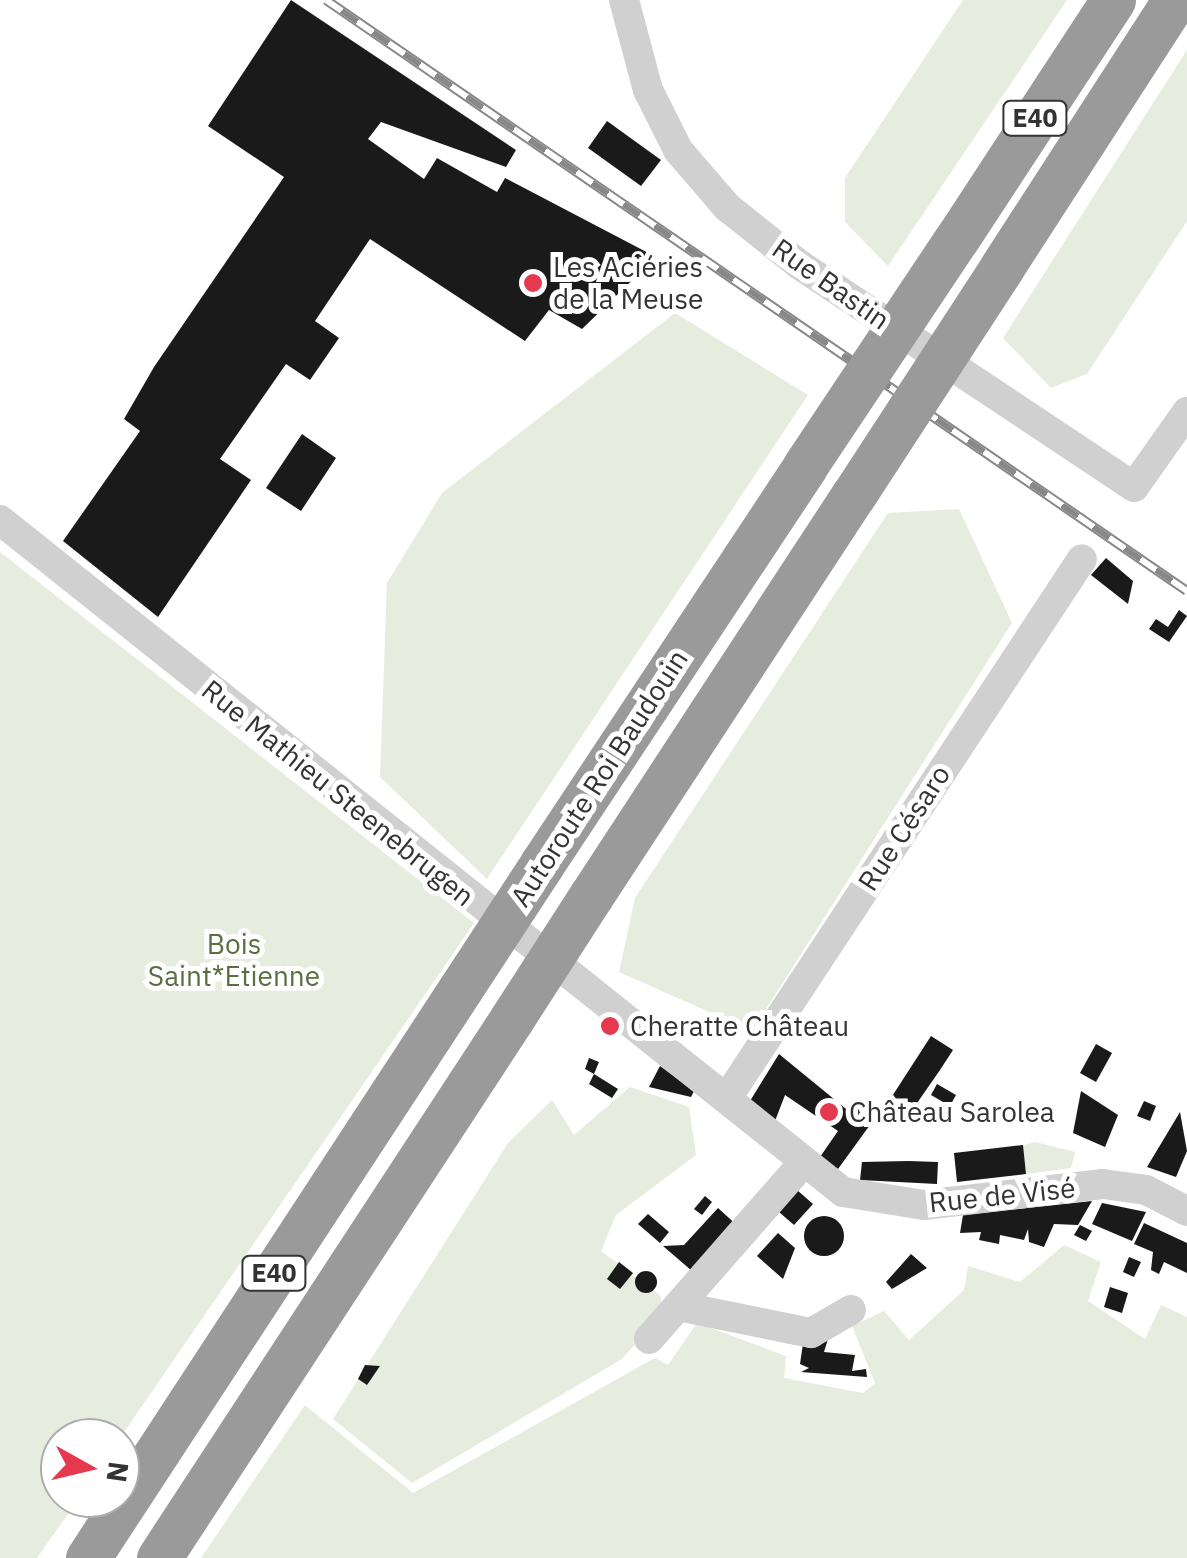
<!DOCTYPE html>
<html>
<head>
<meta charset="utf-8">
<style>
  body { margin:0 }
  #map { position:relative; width:1187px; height:1558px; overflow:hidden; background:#fff; font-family:"IBM Plex Sans",sans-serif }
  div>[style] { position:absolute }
  .green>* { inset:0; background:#e6ecde }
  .building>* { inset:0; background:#1a1a1a }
  .round { border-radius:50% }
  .minor>* { height:30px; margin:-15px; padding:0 15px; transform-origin:15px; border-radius:15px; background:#d0d0d0 }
  .highway>* { height:45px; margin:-22.5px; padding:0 22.5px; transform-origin:22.5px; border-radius:22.5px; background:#9a9a9a }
  .rail>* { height:10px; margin-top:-5px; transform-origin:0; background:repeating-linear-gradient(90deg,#fff 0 19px,#888 0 38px); box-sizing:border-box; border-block:2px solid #888 }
  .highway-bridge>* { height:45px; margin:-22.5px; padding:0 22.5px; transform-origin:22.5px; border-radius:22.5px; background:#9a9a9a }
  .dots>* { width:28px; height:28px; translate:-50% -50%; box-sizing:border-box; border:5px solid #fff; border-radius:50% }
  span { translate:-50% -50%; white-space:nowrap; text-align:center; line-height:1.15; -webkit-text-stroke:10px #fff; paint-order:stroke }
  .shield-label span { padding:2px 8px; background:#fff; border:2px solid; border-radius:8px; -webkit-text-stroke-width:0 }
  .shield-label { font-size:25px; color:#333; font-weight:700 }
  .poi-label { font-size:28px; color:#333 }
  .left { translate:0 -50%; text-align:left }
  .street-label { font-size:28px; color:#333 }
  .park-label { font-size:28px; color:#586f3f }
  .north { position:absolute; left:40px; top:1418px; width:100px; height:100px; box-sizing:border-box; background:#fff; border:2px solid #adadad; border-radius:50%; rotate:98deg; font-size:28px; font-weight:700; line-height:40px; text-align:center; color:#333 }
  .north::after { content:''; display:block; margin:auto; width:35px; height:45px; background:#e5394f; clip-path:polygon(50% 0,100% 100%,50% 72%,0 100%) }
</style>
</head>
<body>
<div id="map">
  <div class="green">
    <div style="clip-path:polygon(963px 0,1067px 0,888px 266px,845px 222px,845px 178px)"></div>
    <div style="clip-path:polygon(1187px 50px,1187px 221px,1087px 374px,1051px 388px,1003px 338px)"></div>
    <div style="clip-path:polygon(675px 313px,808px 395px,487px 879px,380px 777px,387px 583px,442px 493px)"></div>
    <div style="clip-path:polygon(959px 509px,1012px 623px,752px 1031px,619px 972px,635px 898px,888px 513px)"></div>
    <div style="clip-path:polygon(0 552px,474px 923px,120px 1438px,60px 1438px,60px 1498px,79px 1498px,37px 1558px,0 1558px)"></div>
    <div style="clip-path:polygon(630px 1087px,689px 1107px,696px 1155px,616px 1215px,601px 1251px,661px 1296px,661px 1315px,622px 1359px,412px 1483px,333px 1419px,508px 1143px,552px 1100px,574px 1135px)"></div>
    <div style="clip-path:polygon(1035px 1142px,1075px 1152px,1071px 1168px,1026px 1174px,1023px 1145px)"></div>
    <div style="clip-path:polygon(1064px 1245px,1101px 1262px,1088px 1301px,1145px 1339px,1161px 1305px,1187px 1317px,1187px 1558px,201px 1558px,305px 1405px,413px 1493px,655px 1358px,668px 1365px,697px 1323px,786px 1356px,784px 1378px,863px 1393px,875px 1383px,852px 1326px,884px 1311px,909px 1340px,964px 1290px,968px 1266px,1020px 1282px)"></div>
  </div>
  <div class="building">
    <div style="clip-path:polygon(291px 0,516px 150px,506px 167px,381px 122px,368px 139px,424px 179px,437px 158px,497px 192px,505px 178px,656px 257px,582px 329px,549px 310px,525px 341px,370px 239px,315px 321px,339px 338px,310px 380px,286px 364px,220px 459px,251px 480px,158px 617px,63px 541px,140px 431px,124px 419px,154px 367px,284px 177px,208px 126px)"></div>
    <div style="clip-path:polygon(607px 121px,661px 160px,641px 186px,588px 148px)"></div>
    <div style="clip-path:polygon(302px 434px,336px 458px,301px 511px,266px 488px)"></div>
    <div style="clip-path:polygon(1106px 558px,1133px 581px,1128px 604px,1091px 575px)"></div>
    <div style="clip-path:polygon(1179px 610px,1187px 616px,1169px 642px,1149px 629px,1156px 619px,1168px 627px)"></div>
    <div style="clip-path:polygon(931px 1036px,953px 1050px,940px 1070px,915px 1106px,905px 1100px,886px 1122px,878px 1118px)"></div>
    <div style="clip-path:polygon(1096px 1044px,1112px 1053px,1096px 1082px,1080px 1073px)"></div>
    <div style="clip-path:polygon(779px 1054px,851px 1113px,856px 1106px,875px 1118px,838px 1169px,820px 1157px,838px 1131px,785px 1095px,775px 1121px,750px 1101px)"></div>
    <div style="clip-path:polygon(589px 1058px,599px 1062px,594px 1074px,585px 1069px)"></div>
    <div style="clip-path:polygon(660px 1066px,694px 1091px,691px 1097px,649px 1087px)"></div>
    <div style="clip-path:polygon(594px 1074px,618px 1089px,612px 1098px,589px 1084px)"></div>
    <div style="clip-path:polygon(937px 1084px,956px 1095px,950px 1106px,931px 1095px)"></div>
    <div style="clip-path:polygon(1081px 1091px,1118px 1115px,1105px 1147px,1073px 1133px)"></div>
    <div style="clip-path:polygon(1144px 1101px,1156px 1106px,1150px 1121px,1137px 1116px)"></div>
    <div style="clip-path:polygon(1180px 1112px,1187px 1151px,1176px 1177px,1147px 1167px)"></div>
    <div style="clip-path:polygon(1023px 1145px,1026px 1174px,957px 1182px,954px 1153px)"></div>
    <div style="clip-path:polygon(909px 1161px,938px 1162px,937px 1184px,860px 1180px,862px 1162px)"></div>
    <div style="clip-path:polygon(797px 1190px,813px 1204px,794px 1225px,779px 1212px)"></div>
    <div style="clip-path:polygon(705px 1196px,712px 1202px,702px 1215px,694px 1209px)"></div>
    <div style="clip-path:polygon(1092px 1201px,1078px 1225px,1054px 1224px,1044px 1247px,1029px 1242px,1028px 1229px,1024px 1240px,1000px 1235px,999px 1244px,979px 1240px,981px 1232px,960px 1233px,963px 1215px)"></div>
    <div style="clip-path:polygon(1102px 1203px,1146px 1212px,1132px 1241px,1092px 1224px)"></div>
    <div style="clip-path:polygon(718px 1208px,741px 1229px,699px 1277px,663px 1246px,684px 1245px)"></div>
    <div style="clip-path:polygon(648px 1214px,669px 1232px,660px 1243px,638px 1224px)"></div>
    <div class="round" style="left:804px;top:1216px;width:40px;height:40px"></div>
    <div style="clip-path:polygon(1144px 1223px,1187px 1243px,1187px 1273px,1164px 1262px,1159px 1274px,1151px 1270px,1153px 1252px,1134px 1244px)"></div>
    <div style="clip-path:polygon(1080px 1225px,1092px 1231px,1086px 1241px,1074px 1235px)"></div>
    <div style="clip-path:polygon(778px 1233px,795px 1248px,783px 1279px,757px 1256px)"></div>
    <div style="clip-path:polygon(911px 1254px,927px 1268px,892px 1289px,886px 1282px)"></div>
    <div style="clip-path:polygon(1129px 1257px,1141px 1262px,1134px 1277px,1123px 1272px)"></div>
    <div style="clip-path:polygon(619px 1262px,633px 1273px,620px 1289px,607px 1279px)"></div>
    <div class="round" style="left:635px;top:1271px;width:22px;height:22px"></div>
    <div style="clip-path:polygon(1110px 1287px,1128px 1293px,1122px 1313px,1104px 1307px)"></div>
    <div style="clip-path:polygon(804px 1337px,828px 1339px,824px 1352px,855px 1355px,852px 1371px,866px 1369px,867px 1377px,801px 1372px,809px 1368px,800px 1364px)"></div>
    <div style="clip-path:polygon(365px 1365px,380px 1366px,367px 1385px,358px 1379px)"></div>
  </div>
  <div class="minor">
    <div style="left:624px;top:0;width:93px;rotate:75.1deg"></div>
    <div style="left:648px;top:90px;width:67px;rotate:63.4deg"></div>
    <div style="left:678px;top:150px;width:75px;rotate:49.3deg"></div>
    <div style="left:727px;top:207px;width:93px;rotate:38.5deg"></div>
    <div style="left:800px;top:265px;width:401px;rotate:33.6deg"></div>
    <div style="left:1134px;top:487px;width:92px;rotate:-54.8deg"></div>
    <div style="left:0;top:520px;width:1078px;rotate:38.56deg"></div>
    <div style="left:843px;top:1192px;width:82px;rotate:9.1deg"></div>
    <div style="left:924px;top:1205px;width:180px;rotate:-6.7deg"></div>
    <div style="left:1103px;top:1184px;width:43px;rotate:7.9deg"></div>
    <div style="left:1146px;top:1190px;width:46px;rotate:27.1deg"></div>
    <div style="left:727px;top:1098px;width:645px;rotate:-56.63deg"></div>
    <div style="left:678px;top:1306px;width:136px;rotate:11.5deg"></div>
    <div style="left:811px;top:1333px;width:46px;rotate:-29.9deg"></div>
    <div style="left:649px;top:1339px;width:234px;rotate:-48.8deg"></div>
  </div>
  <div class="highway">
    <div style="left:958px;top:237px;width:283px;rotate:-56.8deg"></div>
    <div style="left:1002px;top:267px;width:318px;rotate:-57.1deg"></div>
    <div style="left:542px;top:864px;width:477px;rotate:-56.5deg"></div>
    <div style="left:591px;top:896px;width:478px;rotate:-56.8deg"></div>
    <div style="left:88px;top:1558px;width:681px;rotate:-56.8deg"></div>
    <div style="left:159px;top:1558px;width:643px;rotate:-56.8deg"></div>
  </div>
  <div class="rail">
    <div style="left:326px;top:0;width:1044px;rotate:34.47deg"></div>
  </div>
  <div class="highway-bridge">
    <div style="left:805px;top:466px;width:275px;rotate:-56.3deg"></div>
    <div style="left:853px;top:496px;width:273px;rotate:-56.9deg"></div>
    <div style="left:461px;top:988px;width:148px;rotate:-56.8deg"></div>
    <div style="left:511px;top:1020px;width:148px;rotate:-57.2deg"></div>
  </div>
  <div class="dots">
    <div style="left:533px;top:283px;background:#e5394f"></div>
    <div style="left:610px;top:1026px;background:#e5394f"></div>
    <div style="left:829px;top:1112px;background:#e5394f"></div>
  </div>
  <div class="shield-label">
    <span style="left:1035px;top:118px">E40</span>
    <span style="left:274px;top:1273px">E40</span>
  </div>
  <div class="poi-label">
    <span class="left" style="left:553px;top:283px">Les Aciéries<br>de la Meuse</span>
    <span class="left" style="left:630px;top:1026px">Cheratte Château</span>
    <span class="left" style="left:849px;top:1112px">Château Sarolea</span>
  </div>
  <div class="street-label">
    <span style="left:831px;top:284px;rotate:35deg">Rue Bastin</span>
    <span style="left:599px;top:778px;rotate:-57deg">Autoroute Roi Baudouin</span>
    <span style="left:338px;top:793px;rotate:39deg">Rue Mathieu Steenebrugen</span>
    <span style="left:904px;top:828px;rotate:-57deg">Rue Césaro</span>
    <span style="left:1002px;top:1195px;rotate:-6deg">Rue de Visé</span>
  </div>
  <div class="park-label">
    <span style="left:234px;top:960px">Bois<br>Saint*Etienne</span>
  </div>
  <div class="north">N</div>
</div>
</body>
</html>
